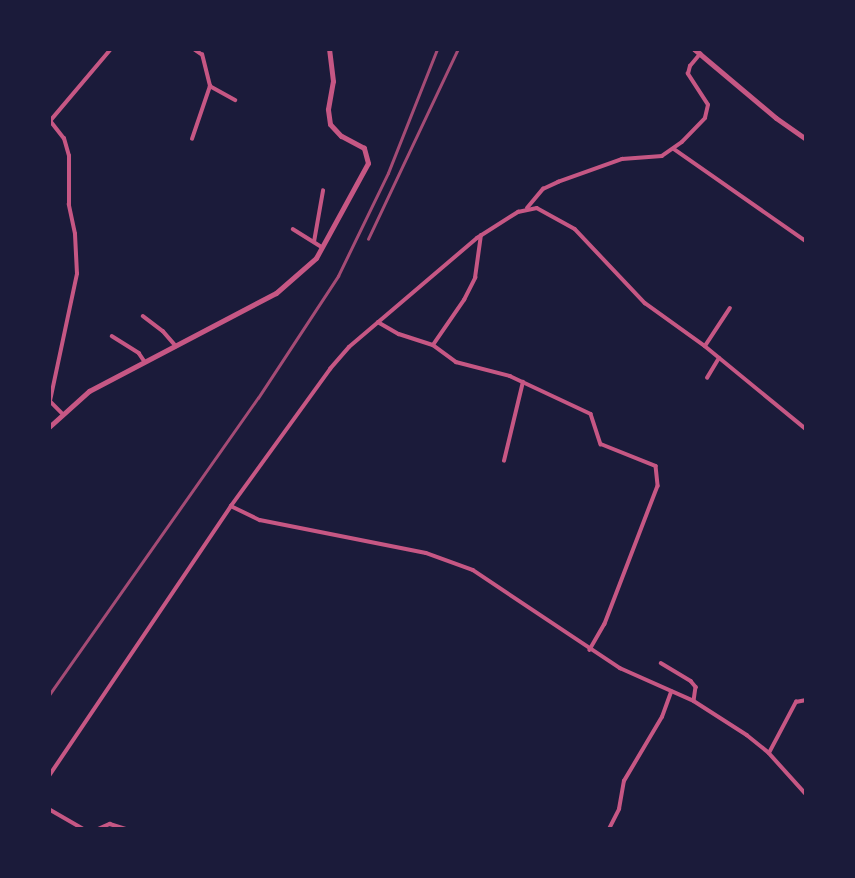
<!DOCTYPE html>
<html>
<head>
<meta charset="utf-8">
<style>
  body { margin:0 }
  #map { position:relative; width:855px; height:878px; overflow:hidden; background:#1b1b3a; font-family:"PT Sans",sans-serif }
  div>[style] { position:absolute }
  .minor>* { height:3.5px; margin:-1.75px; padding:0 1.75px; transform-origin:1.75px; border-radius:1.75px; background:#c65784 }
  .tertiary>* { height:5px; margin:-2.5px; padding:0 2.5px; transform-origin:2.5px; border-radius:2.5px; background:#c65784 }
  .rail>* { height:2.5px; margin:-1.25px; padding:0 1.25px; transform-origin:1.25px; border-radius:1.25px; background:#a44b75 }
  span { translate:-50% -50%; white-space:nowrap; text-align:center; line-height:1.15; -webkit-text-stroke:7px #1b1b3a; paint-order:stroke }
  .frame { position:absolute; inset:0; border:51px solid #1b1b3a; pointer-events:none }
</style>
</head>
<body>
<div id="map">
  <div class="minor">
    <div style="left:210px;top:86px;width:29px;rotate:29deg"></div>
    <div style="left:51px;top:120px;width:93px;rotate:-49.8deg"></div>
    <div style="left:192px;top:139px;width:56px;rotate:-71.2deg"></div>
    <div style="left:210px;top:86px;width:32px;rotate:-104deg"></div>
    <div style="left:202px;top:55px;width:11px;rotate:-146deg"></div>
    <div style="left:674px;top:149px;width:161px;rotate:34.9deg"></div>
    <div style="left:527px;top:208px;width:25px;rotate:-50deg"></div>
    <div style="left:543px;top:189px;width:17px;rotate:-25deg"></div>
    <div style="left:558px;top:182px;width:68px;rotate:-19.8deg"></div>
    <div style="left:622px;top:159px;width:40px;rotate:-4.3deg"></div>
    <div style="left:662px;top:156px;width:24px;rotate:-35deg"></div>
    <div style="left:682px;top:142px;width:33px;rotate:-46deg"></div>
    <div style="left:705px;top:118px;width:13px;rotate:-77deg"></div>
    <div style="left:708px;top:105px;width:37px;rotate:-123deg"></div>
    <div style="left:688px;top:74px;width:8px;rotate:-76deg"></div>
    <div style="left:690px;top:66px;width:16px;rotate:-50deg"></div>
    <div style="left:293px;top:229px;width:34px;rotate:32deg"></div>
    <div style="left:314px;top:242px;width:52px;rotate:-80deg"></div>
    <div style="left:143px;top:316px;width:25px;rotate:37deg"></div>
    <div style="left:163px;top:331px;width:20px;rotate:49deg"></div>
    <div style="left:378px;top:322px;width:24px;rotate:30deg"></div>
    <div style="left:399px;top:334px;width:36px;rotate:18deg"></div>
    <div style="left:433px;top:345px;width:29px;rotate:36deg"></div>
    <div style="left:456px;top:362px;width:56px;rotate:14.5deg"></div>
    <div style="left:510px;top:376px;width:89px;rotate:25.1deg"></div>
    <div style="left:591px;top:414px;width:32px;rotate:72deg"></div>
    <div style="left:601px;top:444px;width:59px;rotate:21.8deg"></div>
    <div style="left:656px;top:466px;width:20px;rotate:84deg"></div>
    <div style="left:658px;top:486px;width:148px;rotate:111deg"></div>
    <div style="left:605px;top:624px;width:30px;rotate:120deg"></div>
    <div style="left:112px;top:336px;width:32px;rotate:32deg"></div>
    <div style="left:139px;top:353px;width:11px;rotate:56deg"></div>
    <div style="left:433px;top:345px;width:55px;rotate:-55.4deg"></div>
    <div style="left:464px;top:300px;width:25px;rotate:-63deg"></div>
    <div style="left:475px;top:278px;width:43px;rotate:-82.1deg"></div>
    <div style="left:705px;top:346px;width:45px;rotate:-56.7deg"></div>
    <div style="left:707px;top:378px;width:23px;rotate:-59deg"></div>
    <div style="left:50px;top:401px;width:130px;rotate:-78deg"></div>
    <div style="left:77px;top:274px;width:40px;rotate:-92.9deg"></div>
    <div style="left:75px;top:234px;width:30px;rotate:-102deg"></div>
    <div style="left:69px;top:205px;width:49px;rotate:-90deg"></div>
    <div style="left:69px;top:156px;width:18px;rotate:-106deg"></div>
    <div style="left:64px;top:139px;width:23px;rotate:-128deg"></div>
    <div style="left:51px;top:402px;width:16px;rotate:45deg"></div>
    <div style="left:504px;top:461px;width:81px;rotate:-76.5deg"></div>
    <div style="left:231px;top:506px;width:32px;rotate:26deg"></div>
    <div style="left:260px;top:520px;width:169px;rotate:11.2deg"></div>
    <div style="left:426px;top:553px;width:50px;rotate:19.9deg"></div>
    <div style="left:473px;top:570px;width:177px;rotate:33.7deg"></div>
    <div style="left:620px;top:668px;width:81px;rotate:24deg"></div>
    <div style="left:694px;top:701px;width:63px;rotate:32.7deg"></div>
    <div style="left:747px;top:735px;width:28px;rotate:39deg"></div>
    <div style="left:769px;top:753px;width:55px;rotate:47.9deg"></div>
    <div style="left:661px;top:663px;width:35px;rotate:31deg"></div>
    <div style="left:691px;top:681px;width:8px;rotate:50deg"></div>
    <div style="left:696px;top:687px;width:14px;rotate:98deg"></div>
    <div style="left:769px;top:753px;width:58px;rotate:-62.1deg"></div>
    <div style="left:796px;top:702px;width:10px;rotate:-11deg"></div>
    <div style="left:49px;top:776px;width:326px;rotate:-56deg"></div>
    <div style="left:231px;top:506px;width:169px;rotate:-54.1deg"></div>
    <div style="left:330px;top:369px;width:29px;rotate:-49deg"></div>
    <div style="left:349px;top:347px;width:168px;rotate:-40.4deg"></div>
    <div style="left:477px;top:238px;width:49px;rotate:-32.4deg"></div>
    <div style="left:518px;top:212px;width:19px;rotate:-12deg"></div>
    <div style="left:537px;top:208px;width:43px;rotate:28.9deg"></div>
    <div style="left:575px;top:229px;width:102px;rotate:46.6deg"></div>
    <div style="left:645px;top:303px;width:74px;rotate:35.6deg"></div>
    <div style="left:705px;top:346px;width:131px;rotate:39.4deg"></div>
    <div style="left:49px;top:809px;width:39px;rotate:30deg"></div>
    <div style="left:98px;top:829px;width:13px;rotate:-23deg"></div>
    <div style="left:110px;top:824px;width:17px;rotate:17deg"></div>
    <div style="left:609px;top:829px;width:22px;rotate:-63deg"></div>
    <div style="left:619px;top:809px;width:28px;rotate:-80deg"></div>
    <div style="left:624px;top:781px;width:74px;rotate:-59.3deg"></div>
    <div style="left:662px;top:717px;width:27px;rotate:-70deg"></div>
  </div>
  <div class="tertiary">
    <div style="left:694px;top:49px;width:107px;rotate:40.1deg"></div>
    <div style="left:776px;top:118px;width:37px;rotate:35deg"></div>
    <div style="left:49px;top:427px;width:54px;rotate:-42deg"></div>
    <div style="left:89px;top:391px;width:211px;rotate:-27.7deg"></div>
    <div style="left:276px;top:293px;width:53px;rotate:-41.2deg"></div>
    <div style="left:316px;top:258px;width:108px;rotate:-61.3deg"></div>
    <div style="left:368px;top:163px;width:16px;rotate:-105deg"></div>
    <div style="left:364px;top:148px;width:26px;rotate:-152deg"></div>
    <div style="left:341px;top:136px;width:16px;rotate:-133deg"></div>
    <div style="left:330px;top:124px;width:15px;rotate:-98deg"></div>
    <div style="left:328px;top:109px;width:28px;rotate:-80deg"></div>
    <div style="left:333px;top:81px;width:32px;rotate:-97deg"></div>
  </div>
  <div class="rail">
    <div style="left:368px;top:239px;width:210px;rotate:-64.7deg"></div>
    <div style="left:49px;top:695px;width:363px;rotate:-54.9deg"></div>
    <div style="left:258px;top:398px;width:146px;rotate:-56.7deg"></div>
    <div style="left:338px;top:276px;width:114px;rotate:-64.1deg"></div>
    <div style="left:388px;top:173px;width:133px;rotate:-68.4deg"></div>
  </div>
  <div class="frame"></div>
</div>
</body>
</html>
